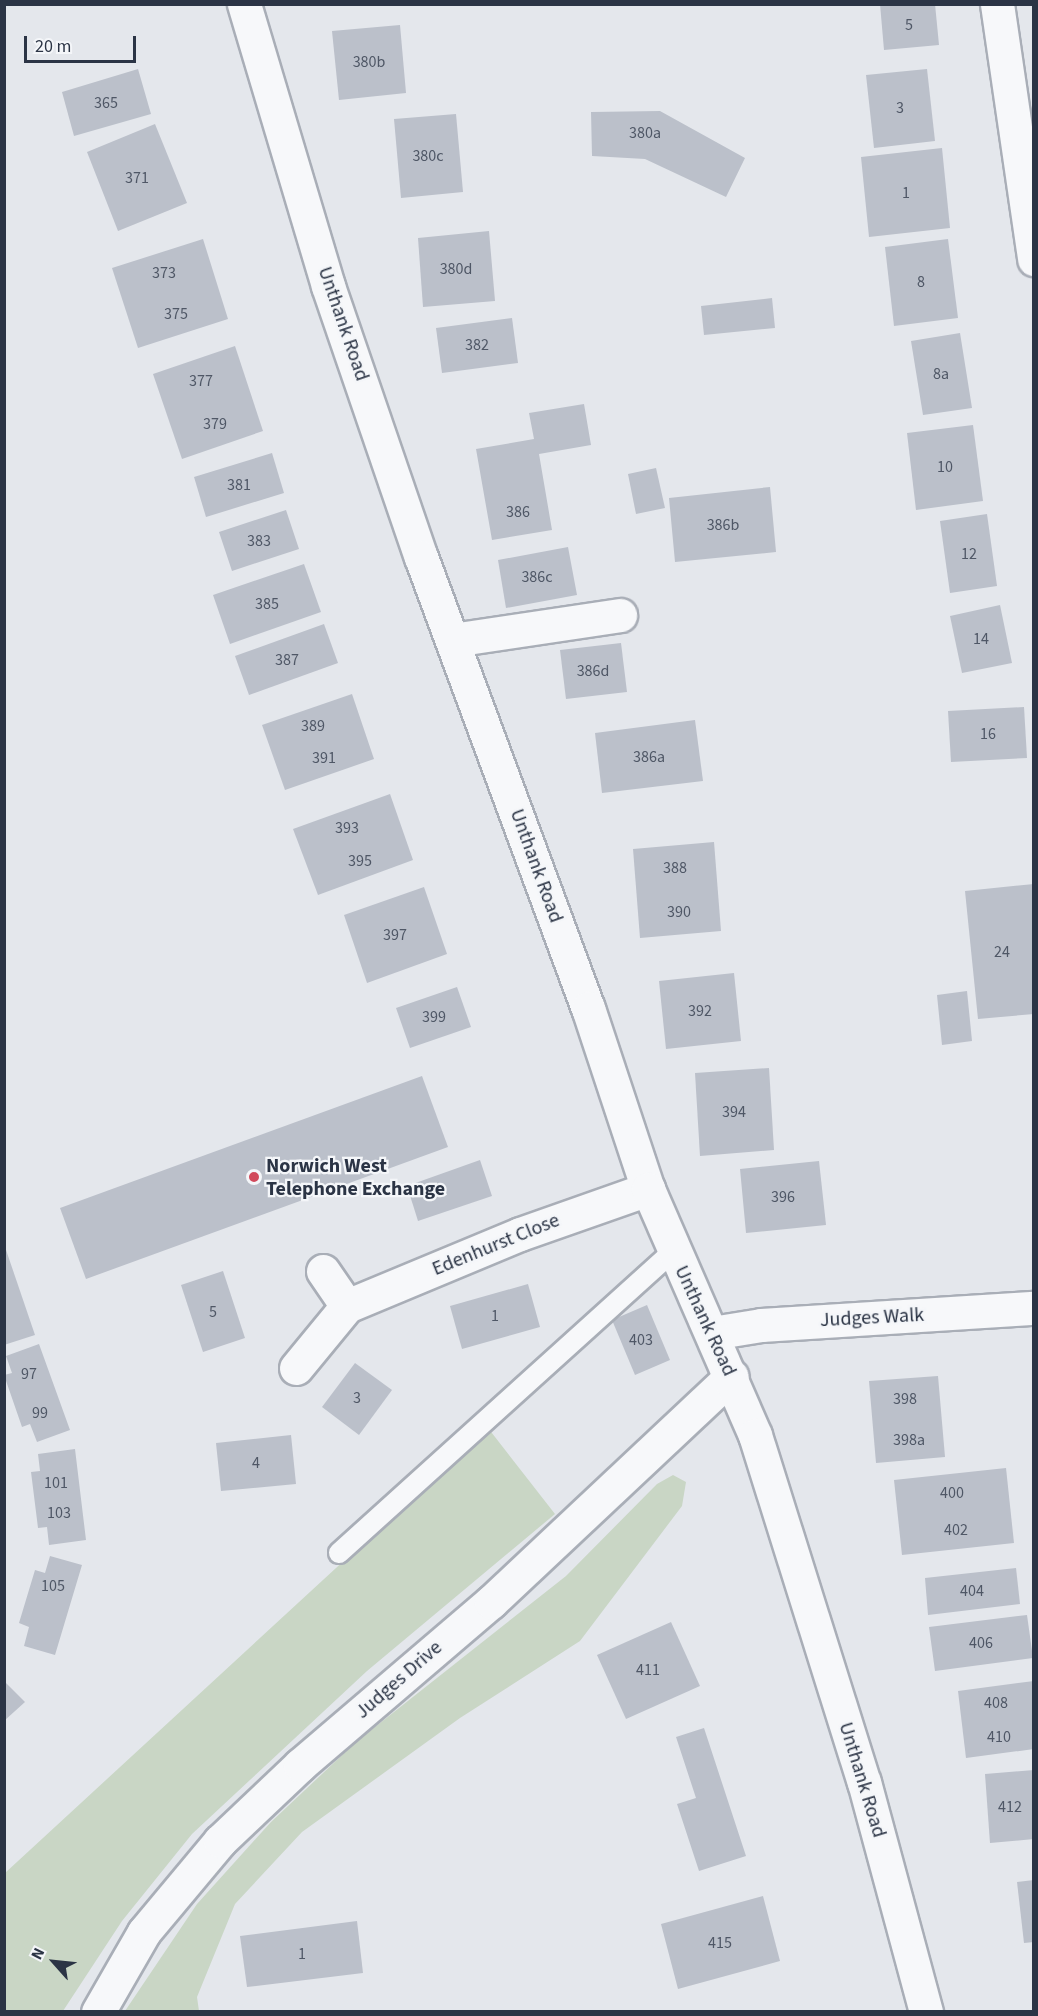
<!DOCTYPE html>
<html>
<head>
<meta charset="utf-8">
<style>
  body { margin:0 }
  #map { position:relative; width:1038px; height:2016px; overflow:hidden; background:#e4e7ec; font-family:"Source Sans 3",sans-serif }
  div>[style] { position:absolute }
  .green>* { inset:0; background:#c9d6c5 }
  .building>* { inset:0; background:#bbc0ca }
  .roads { filter:drop-shadow(2px 0 #a9aeb7) drop-shadow(-2px 0 #a9aeb7) drop-shadow(0 2px #a9aeb7) drop-shadow(0 -2px #a9aeb7) }
  .service>* { height:20px; margin:-10px; padding:0 10px; transform-origin:10px; border-radius:10px; background:#f7f8fa }
  .minor>* { height:33px; margin:-16.5px; padding:0 16.5px; transform-origin:16.5px; border-radius:16.5px; background:#f7f8fa }
  .tertiary>* { height:33px; margin:-16.5px; padding:0 16.5px; transform-origin:16.5px; border-radius:16.5px; background:#f7f8fa }
  .dots>* { width:16px; height:16px; translate:-50% -50%; box-sizing:border-box; border:3px solid #f4f6f9; border-radius:50% }
  span { translate:-50% -50%; white-space:nowrap; text-align:center; line-height:1.15; -webkit-text-stroke:4.5px #f4f6f9; paint-order:stroke }
  .number-label { font-size:16px; color:#4f5766 }
  .number-label span { -webkit-text-stroke-width:0 }
  .street-label { font-size:20px; color:#2b3445 }
  .poi-label { font-size:20px; color:#2b3445; font-weight:700 }
  .left { translate:0 -50%; text-align:left }
  .frame { position:absolute; inset:0; border:6px solid #2b3445; pointer-events:none }
  .north { position:absolute; left:24px; top:1932px; width:60px; height:60px; -webkit-text-stroke:4px #f4f6f9; paint-order:stroke; rotate:297deg; font-size:16px; font-weight:700; line-height:24px; text-align:center; color:#2b3445 }
  .north::after { content:''; display:block; margin:auto; width:21px; height:27px; background:#2b3445; clip-path:polygon(50% 0,100% 100%,50% 72%,0 100%) }
  .scale { position:absolute; left:24px; top:36px; width:112px; height:27px; box-sizing:border-box; border:3px solid #2b3445; border-top:0; padding-left:8px; font-size:18px; line-height:21px; white-space:nowrap; color:#2b3445; -webkit-text-stroke:4px #f4f6f9; paint-order:stroke }
</style>
</head>
<body>
<div id="map">
  <div class="green">
    <div style="clip-path:polygon(488px 1428px,555px 1514px,367px 1671px,192px 1834px,122px 1921px,63px 2011px,5px 2012px,5px 1873px)"></div>
    <div style="clip-path:polygon(673px 1475px,686px 1482px,682px 1506px,580px 1641px,460px 1718px,302px 1832px,235px 1904px,197px 1997px,199px 2011px,125px 2011px,197px 1904px,271px 1822px,356px 1742px,566px 1576px,657px 1484px)"></div>
  </div>
  <div class="building">
    <div style="clip-path:polygon(880px 4px,935px 4px,939px 45px,884px 50px)"></div>
    <div style="clip-path:polygon(400px 25px,406px 93px,339px 100px,332px 31px)"></div>
    <div style="clip-path:polygon(138px 69px,151px 114px,74px 136px,62px 92px)"></div>
    <div style="clip-path:polygon(927px 69px,935px 141px,874px 148px,866px 75px)"></div>
    <div style="clip-path:polygon(660px 111px,745px 158px,726px 197px,645px 159px,592px 156px,591px 112px)"></div>
    <div style="clip-path:polygon(456px 114px,463px 192px,401px 198px,394px 119px)"></div>
    <div style="clip-path:polygon(155px 124px,187px 203px,118px 231px,87px 152px)"></div>
    <div style="clip-path:polygon(942px 148px,950px 228px,869px 237px,861px 157px)"></div>
    <div style="clip-path:polygon(489px 231px,495px 301px,423px 307px,418px 238px)"></div>
    <div style="clip-path:polygon(203px 239px,228px 319px,138px 348px,112px 268px)"></div>
    <div style="clip-path:polygon(948px 239px,958px 318px,894px 326px,885px 247px)"></div>
    <div style="clip-path:polygon(772px 298px,775px 328px,704px 335px,701px 306px)"></div>
    <div style="clip-path:polygon(512px 318px,518px 363px,442px 373px,436px 328px)"></div>
    <div style="clip-path:polygon(960px 333px,972px 408px,923px 415px,911px 341px)"></div>
    <div style="clip-path:polygon(235px 346px,263px 431px,182px 459px,153px 374px)"></div>
    <div style="clip-path:polygon(584px 404px,591px 445px,539px 454px,552px 530px,492px 540px,476px 449px,534px 439px,529px 413px)"></div>
    <div style="clip-path:polygon(973px 425px,983px 501px,916px 510px,907px 433px)"></div>
    <div style="clip-path:polygon(272px 453px,284px 493px,206px 517px,194px 477px)"></div>
    <div style="clip-path:polygon(656px 468px,665px 508px,636px 514px,628px 474px)"></div>
    <div style="clip-path:polygon(770px 487px,776px 552px,675px 562px,669px 498px)"></div>
    <div style="clip-path:polygon(286px 510px,299px 549px,232px 571px,219px 532px)"></div>
    <div style="clip-path:polygon(987px 514px,997px 586px,950px 593px,940px 521px)"></div>
    <div style="clip-path:polygon(568px 547px,577px 595px,506px 608px,498px 560px)"></div>
    <div style="clip-path:polygon(304px 564px,321px 612px,230px 644px,213px 595px)"></div>
    <div style="clip-path:polygon(1000px 605px,1012px 663px,962px 673px,950px 616px)"></div>
    <div style="clip-path:polygon(324px 624px,338px 663px,249px 695px,235px 656px)"></div>
    <div style="clip-path:polygon(621px 643px,627px 692px,566px 699px,560px 650px)"></div>
    <div style="clip-path:polygon(352px 694px,374px 759px,285px 790px,262px 725px)"></div>
    <div style="clip-path:polygon(1024px 707px,1027px 758px,951px 762px,948px 711px)"></div>
    <div style="clip-path:polygon(695px 720px,703px 781px,602px 793px,595px 733px)"></div>
    <div style="clip-path:polygon(390px 794px,413px 860px,318px 895px,293px 829px)"></div>
    <div style="clip-path:polygon(714px 842px,721px 931px,640px 938px,633px 849px)"></div>
    <div style="clip-path:polygon(1034px 884px,1034px 1014px,978px 1019px,965px 891px)"></div>
    <div style="clip-path:polygon(424px 887px,447px 954px,367px 983px,344px 915px)"></div>
    <div style="clip-path:polygon(734px 973px,741px 1041px,666px 1049px,659px 981px)"></div>
    <div style="clip-path:polygon(457px 987px,471px 1027px,410px 1048px,396px 1008px)"></div>
    <div style="clip-path:polygon(967px 991px,972px 1041px,942px 1045px,937px 995px)"></div>
    <div style="clip-path:polygon(769px 1068px,774px 1150px,700px 1156px,695px 1073px)"></div>
    <div style="clip-path:polygon(422px 1076px,448px 1147px,86px 1279px,60px 1208px)"></div>
    <div style="clip-path:polygon(480px 1160px,492px 1196px,418px 1221px,407px 1186px)"></div>
    <div style="clip-path:polygon(819px 1161px,826px 1225px,746px 1233px,740px 1169px)"></div>
    <div style="clip-path:polygon(4px 1244px,35px 1335px,4px 1345px)"></div>
    <div style="clip-path:polygon(223px 1271px,245px 1338px,203px 1352px,181px 1285px)"></div>
    <div style="clip-path:polygon(528px 1284px,540px 1327px,462px 1349px,450px 1306px)"></div>
    <div style="clip-path:polygon(647px 1305px,670px 1360px,635px 1375px,612px 1320px)"></div>
    <div style="clip-path:polygon(39px 1344px,70px 1430px,37px 1442px,30px 1424px,22px 1427px,4px 1375px,12px 1373px,6px 1356px)"></div>
    <div style="clip-path:polygon(355px 1363px,392px 1390px,359px 1435px,322px 1407px)"></div>
    <div style="clip-path:polygon(938px 1376px,945px 1457px,876px 1463px,869px 1381px)"></div>
    <div style="clip-path:polygon(291px 1435px,296px 1484px,221px 1491px,216px 1443px)"></div>
    <div style="clip-path:polygon(75px 1449px,86px 1540px,49px 1545px,47px 1527px,38px 1528px,31px 1472px,40px 1471px,38px 1454px)"></div>
    <div style="clip-path:polygon(1006px 1468px,1014px 1543px,902px 1555px,894px 1480px)"></div>
    <div style="clip-path:polygon(50px 1556px,82px 1565px,55px 1655px,24px 1646px,29px 1627px,19px 1623px,35px 1570px,45px 1573px)"></div>
    <div style="clip-path:polygon(1016px 1568px,1020px 1604px,928px 1615px,925px 1578px)"></div>
    <div style="clip-path:polygon(1027px 1615px,1033px 1658px,935px 1671px,929px 1627px)"></div>
    <div style="clip-path:polygon(671px 1622px,700px 1686px,626px 1719px,597px 1655px)"></div>
    <div style="clip-path:polygon(4px 1681px,25px 1702px,4px 1721px)"></div>
    <div style="clip-path:polygon(1034px 1681px,1034px 1749px,966px 1758px,958px 1691px)"></div>
    <div style="clip-path:polygon(704px 1728px,746px 1856px,699px 1871px,677px 1804px,696px 1798px,676px 1737px)"></div>
    <div style="clip-path:polygon(1034px 1770px,1034px 1839px,990px 1843px,985px 1774px)"></div>
    <div style="clip-path:polygon(1034px 1880px,1034px 1942px,1024px 1943px,1017px 1882px)"></div>
    <div style="clip-path:polygon(763px 1896px,780px 1961px,678px 1989px,661px 1924px)"></div>
    <div style="clip-path:polygon(357px 1921px,363px 1973px,247px 1987px,240px 1936px)"></div>
  </div>
  <div class="roads">
    <div class="service">
      <div style="left:339px;top:1553px;width:450px;rotate:-42.1deg"></div>
    </div>
    <div class="minor">
      <div style="left:997px;top:4px;width:258px;rotate:81.7deg"></div>
      <div style="left:453px;top:640px;width:169px;rotate:-8.5deg"></div>
      <div style="left:323px;top:1271px;width:42px;rotate:55.6deg"></div>
      <div style="left:712px;top:1333px;width:50px;rotate:-9.3deg"></div>
      <div style="left:761px;top:1325px;width:274px;rotate:-3.6deg"></div>
      <div style="left:296px;top:1368px;width:80px;rotate:-50.6deg"></div>
      <div style="left:347px;top:1306px;width:187px;rotate:-22.6deg"></div>
      <div style="left:520px;top:1234px;width:136px;rotate:-19.4deg"></div>
      <div style="left:98px;top:2012px;width:92px;rotate:-60.1deg"></div>
      <div style="left:144px;top:1932px;width:119px;rotate:-50.1deg"></div>
      <div style="left:220px;top:1841px;width:110px;rotate:-43.5deg"></div>
      <div style="left:300px;top:1765px;width:251px;rotate:-40.5deg"></div>
      <div style="left:491px;top:1602px;width:330px;rotate:-43.2deg"></div>
    </div>
    <div class="tertiary">
      <div style="left:244px;top:4px;width:294px;rotate:73.4deg"></div>
      <div style="left:328px;top:286px;width:287px;rotate:71.1deg"></div>
      <div style="left:421px;top:557px;width:481px;rotate:69.7deg"></div>
      <div style="left:588px;top:1008px;width:191px;rotate:71.7deg"></div>
      <div style="left:648px;top:1189px;width:268px;rotate:66.5deg"></div>
      <div style="left:755px;top:1435px;width:364px;rotate:72.6deg"></div>
      <div style="left:864px;top:1782px;width:238px;rotate:74.9deg"></div>
    </div>
  </div>
  <div class="dots">
    <div style="left:254px;top:1177px;background:#d1495b"></div>
  </div>
  <div class="number-label">
    <span style="left:909px;top:25px">5</span>
    <span style="left:369px;top:62px">380b</span>
    <span style="left:106px;top:103px">365</span>
    <span style="left:900px;top:108px">3</span>
    <span style="left:645px;top:133px">380a</span>
    <span style="left:428px;top:156px">380c</span>
    <span style="left:137px;top:178px">371</span>
    <span style="left:906px;top:193px">1</span>
    <span style="left:456px;top:269px">380d</span>
    <span style="left:164px;top:273px">373</span>
    <span style="left:921px;top:282px">8</span>
    <span style="left:176px;top:314px">375</span>
    <span style="left:477px;top:345px">382</span>
    <span style="left:941px;top:374px">8a</span>
    <span style="left:201px;top:381px">377</span>
    <span style="left:215px;top:424px">379</span>
    <span style="left:945px;top:467px">10</span>
    <span style="left:239px;top:485px">381</span>
    <span style="left:518px;top:512px">386</span>
    <span style="left:723px;top:525px">386b</span>
    <span style="left:259px;top:541px">383</span>
    <span style="left:969px;top:554px">12</span>
    <span style="left:537px;top:577px">386c</span>
    <span style="left:267px;top:604px">385</span>
    <span style="left:981px;top:639px">14</span>
    <span style="left:287px;top:660px">387</span>
    <span style="left:593px;top:671px">386d</span>
    <span style="left:313px;top:726px">389</span>
    <span style="left:988px;top:734px">16</span>
    <span style="left:649px;top:757px">386a</span>
    <span style="left:324px;top:758px">391</span>
    <span style="left:347px;top:828px">393</span>
    <span style="left:360px;top:861px">395</span>
    <span style="left:675px;top:868px">388</span>
    <span style="left:679px;top:912px">390</span>
    <span style="left:395px;top:935px">397</span>
    <span style="left:1002px;top:952px">24</span>
    <span style="left:700px;top:1011px">392</span>
    <span style="left:434px;top:1017px">399</span>
    <span style="left:734px;top:1112px">394</span>
    <span style="left:783px;top:1197px">396</span>
    <span style="left:213px;top:1312px">5</span>
    <span style="left:495px;top:1316px">1</span>
    <span style="left:641px;top:1340px">403</span>
    <span style="left:29px;top:1374px">97</span>
    <span style="left:357px;top:1398px">3</span>
    <span style="left:905px;top:1399px">398</span>
    <span style="left:40px;top:1413px">99</span>
    <span style="left:909px;top:1440px">398a</span>
    <span style="left:256px;top:1463px">4</span>
    <span style="left:56px;top:1483px">101</span>
    <span style="left:952px;top:1493px">400</span>
    <span style="left:59px;top:1513px">103</span>
    <span style="left:956px;top:1530px">402</span>
    <span style="left:53px;top:1586px">105</span>
    <span style="left:972px;top:1591px">404</span>
    <span style="left:981px;top:1643px">406</span>
    <span style="left:648px;top:1670px">411</span>
    <span style="left:996px;top:1703px">408</span>
    <span style="left:999px;top:1737px">410</span>
    <span style="left:1010px;top:1807px">412</span>
    <span style="left:720px;top:1943px">415</span>
    <span style="left:302px;top:1954px">1</span>
  </div>
  <div class="street-label">
    <span style="left:343px;top:324px;rotate:71deg">Unthank Road</span>
    <span style="left:536px;top:866px;rotate:70deg">Unthank Road</span>
    <span style="left:496px;top:1245px;rotate:-22deg">Edenhurst Close</span>
    <span style="left:872px;top:1318px;rotate:-3deg">Judges Walk</span>
    <span style="left:705px;top:1321px;rotate:65deg">Unthank Road</span>
    <span style="left:399px;top:1680px;rotate:-41deg">Judges Drive</span>
    <span style="left:862px;top:1780px;rotate:73deg">Unthank Road</span>
  </div>
  <div class="poi-label">
    <span class="left" style="left:266px;top:1178px">Norwich West<br>Telephone Exchange</span>
  </div>
  <div class="frame"></div>
  <div class="north">N</div>
  <div class="scale">20 m</div>
</div>
</body>
</html>
